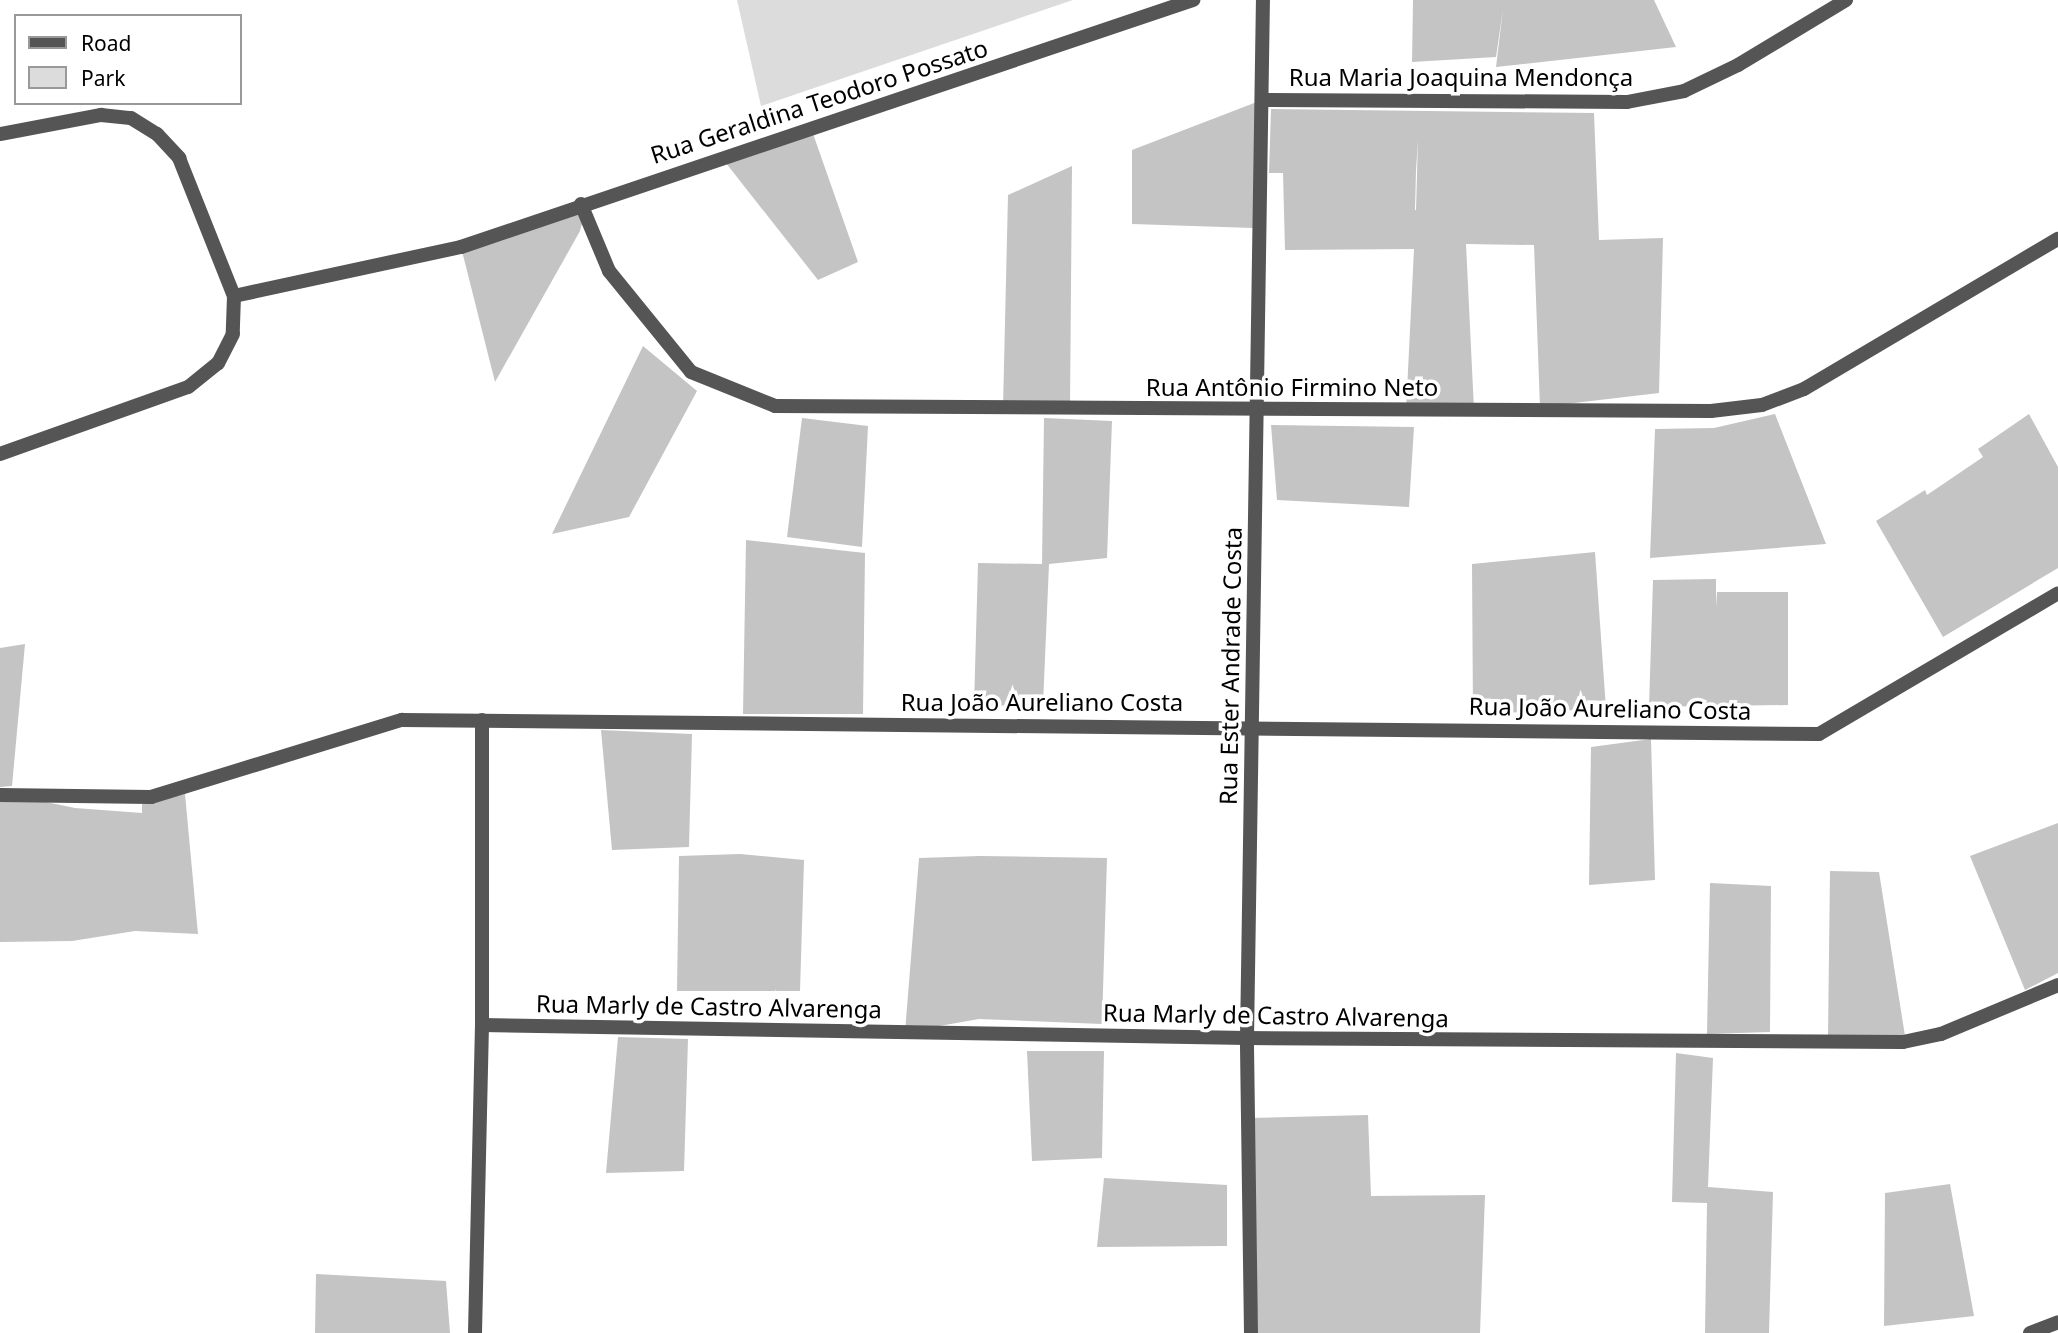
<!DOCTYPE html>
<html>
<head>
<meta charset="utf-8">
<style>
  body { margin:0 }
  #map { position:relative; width:2058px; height:1333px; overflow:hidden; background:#fff; font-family:"Noto Sans",sans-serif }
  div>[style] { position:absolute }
  .green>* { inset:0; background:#dcdcdc }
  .building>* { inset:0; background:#c4c4c4 }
  .service>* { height:14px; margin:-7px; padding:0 7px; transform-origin:7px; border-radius:7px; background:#555 }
  .minor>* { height:14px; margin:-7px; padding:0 7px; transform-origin:7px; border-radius:7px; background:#555 }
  span { translate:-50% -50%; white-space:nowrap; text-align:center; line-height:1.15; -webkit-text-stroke:7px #fff; paint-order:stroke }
  .street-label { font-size:24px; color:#000 }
  .legend { position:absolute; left:14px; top:14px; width:228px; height:91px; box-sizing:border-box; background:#fff; border:2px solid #999; margin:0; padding:9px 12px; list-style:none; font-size:21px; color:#000 }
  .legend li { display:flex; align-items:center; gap:14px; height:35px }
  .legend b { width:35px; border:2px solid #999 }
</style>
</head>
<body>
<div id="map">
  <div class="green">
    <div style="clip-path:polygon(737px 0,1073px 0,761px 106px)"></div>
  </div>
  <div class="building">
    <div style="clip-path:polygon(1413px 0,1654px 0,1676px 47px,1496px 67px,1503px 9px,1496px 57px,1412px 62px)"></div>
    <div style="clip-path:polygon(1262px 100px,1253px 228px,1132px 224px,1132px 150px)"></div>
    <div style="clip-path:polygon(evenodd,1271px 109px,1594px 113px,1599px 240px,1663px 238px,1659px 393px,1540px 407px,1534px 245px,1466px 244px,1474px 410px,1406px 411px,1414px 249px,1285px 250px,1283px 173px,1269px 173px,1271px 109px,1418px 140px,1416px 210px,1415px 210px,1416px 171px,1418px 140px)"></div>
    <div style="clip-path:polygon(811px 128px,858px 262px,818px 280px,722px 158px)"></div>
    <div style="clip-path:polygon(1072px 166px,1070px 408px,1003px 408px,1008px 195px)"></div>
    <div style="clip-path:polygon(585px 212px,580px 231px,495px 382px,461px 247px)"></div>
    <div style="clip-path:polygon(643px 346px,697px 391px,629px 517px,552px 534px)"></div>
    <div style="clip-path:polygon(1775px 414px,1826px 544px,1650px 558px,1655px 429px,1714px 428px)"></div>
    <div style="clip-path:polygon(2029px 414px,2058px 467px,2058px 568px,1943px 637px,1876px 521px,1925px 490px,1927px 495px,1983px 457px,1978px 449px)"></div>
    <div style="clip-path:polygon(802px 418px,868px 426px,862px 547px,787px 537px)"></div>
    <div style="clip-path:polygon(1044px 418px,1112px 421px,1107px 558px,1049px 564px,1043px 705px,974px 706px,978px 563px,1042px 564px)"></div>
    <div style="clip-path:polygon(1271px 425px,1414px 427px,1409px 507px,1277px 500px)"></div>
    <div style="clip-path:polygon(746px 540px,865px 553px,863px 714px,743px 714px)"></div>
    <div style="clip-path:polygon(1595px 552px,1606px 709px,1473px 714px,1472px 564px)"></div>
    <div style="clip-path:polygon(1716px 579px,1716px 607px,1717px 592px,1788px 592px,1788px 705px,1649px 707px,1653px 580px)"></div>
    <div style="clip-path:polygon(25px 644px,12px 786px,0 787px,0 648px)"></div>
    <div style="clip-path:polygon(601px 730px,692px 734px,689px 847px,612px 850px)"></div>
    <div style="clip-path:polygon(1651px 739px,1655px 880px,1589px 885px,1591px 747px)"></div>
    <div style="clip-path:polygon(185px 794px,198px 934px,135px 931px,72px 941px,0 942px,0 797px,17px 796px,75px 808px,142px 813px,142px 804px)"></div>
    <div style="clip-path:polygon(2058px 823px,2058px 973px,2025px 990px,1970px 856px)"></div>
    <div style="clip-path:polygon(740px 854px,804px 860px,800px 991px,677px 991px,679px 856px)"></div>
    <div style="clip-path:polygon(980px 856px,1107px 858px,1102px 1024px,979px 1019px,905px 1032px,919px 858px)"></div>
    <div style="clip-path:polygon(1830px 871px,1879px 872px,1905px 1036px,1828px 1037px)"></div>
    <div style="clip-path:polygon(1710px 883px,1771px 886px,1770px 1032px,1707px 1034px)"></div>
    <div style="clip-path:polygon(618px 1037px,688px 1039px,684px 1171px,606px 1173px)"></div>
    <div style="clip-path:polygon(1027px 1051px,1104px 1051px,1102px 1158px,1032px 1161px)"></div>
    <div style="clip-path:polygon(1676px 1053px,1713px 1058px,1708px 1187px,1773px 1192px,1769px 1333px,1705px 1333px,1707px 1203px,1672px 1202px)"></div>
    <div style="clip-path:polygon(1368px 1115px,1371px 1196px,1485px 1195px,1480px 1333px,1258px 1333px,1248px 1118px)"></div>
    <div style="clip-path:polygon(1104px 1178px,1227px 1185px,1227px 1246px,1097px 1247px)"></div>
    <div style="clip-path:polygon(1950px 1184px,1974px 1316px,1884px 1326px,1885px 1193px)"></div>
    <div style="clip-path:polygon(316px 1274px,446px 1281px,450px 1333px,315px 1333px)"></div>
  </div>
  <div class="service">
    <div style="left:0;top:134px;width:103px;rotate:-10.7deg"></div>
    <div style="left:101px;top:115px;width:30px;rotate:6deg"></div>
    <div style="left:131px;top:118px;width:31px;rotate:32deg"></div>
    <div style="left:157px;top:134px;width:33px;rotate:47deg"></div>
    <div style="left:179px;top:158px;width:149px;rotate:68.3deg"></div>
    <div style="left:234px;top:296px;width:38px;rotate:92deg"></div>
    <div style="left:233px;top:334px;width:33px;rotate:117deg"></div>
    <div style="left:218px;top:363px;width:38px;rotate:141deg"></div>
    <div style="left:188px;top:387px;width:200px;rotate:160.4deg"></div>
    <div style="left:234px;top:296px;width:232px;rotate:-12.2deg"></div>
  </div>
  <div class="minor">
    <div style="left:1262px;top:100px;width:365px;rotate:0.3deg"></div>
    <div style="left:1627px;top:102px;width:58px;rotate:-10.9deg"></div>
    <div style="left:1684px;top:91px;width:60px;rotate:-25.7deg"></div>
    <div style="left:1738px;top:65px;width:126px;rotate:-31deg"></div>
    <div style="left:581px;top:204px;width:73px;rotate:67.3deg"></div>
    <div style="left:609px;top:271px;width:130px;rotate:50.9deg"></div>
    <div style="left:691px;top:372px;width:91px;rotate:22deg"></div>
    <div style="left:775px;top:406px;width:936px;rotate:0.31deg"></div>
    <div style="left:1711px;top:411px;width:51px;rotate:-6.7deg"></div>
    <div style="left:1762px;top:405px;width:45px;rotate:-20.9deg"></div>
    <div style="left:1804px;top:389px;width:295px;rotate:-30.6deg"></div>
    <div style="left:461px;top:247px;width:773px;rotate:-18.65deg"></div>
    <div style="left:0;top:795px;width:151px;rotate:0.8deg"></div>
    <div style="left:151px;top:797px;width:263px;rotate:-17.1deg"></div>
    <div style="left:402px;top:720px;width:1417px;rotate:0.57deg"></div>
    <div style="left:1819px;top:734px;width:277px;rotate:-30.5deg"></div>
    <div style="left:482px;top:1025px;width:765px;rotate:0.97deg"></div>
    <div style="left:1247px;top:1038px;width:656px;rotate:0.35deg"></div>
    <div style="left:1903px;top:1042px;width:39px;rotate:-12deg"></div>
    <div style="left:1941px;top:1034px;width:127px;rotate:-22.7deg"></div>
    <div style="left:475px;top:1333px;width:308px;rotate:-88.7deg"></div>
    <div style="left:482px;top:1025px;width:305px;rotate:-90deg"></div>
    <div style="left:1251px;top:1333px;width:295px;rotate:-90.8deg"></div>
    <div style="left:1247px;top:1038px;width:1038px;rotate:-89.12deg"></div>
    <div style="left:2030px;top:1333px;width:30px;rotate:-21deg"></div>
  </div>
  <div class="street-label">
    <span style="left:1461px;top:77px">Rua Maria Joaquina Mendonça</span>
    <span style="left:819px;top:101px;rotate:-18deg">Rua Geraldina Teodoro Possato</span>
    <span style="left:1292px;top:387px">Rua Antônio Firmino Neto</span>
    <span style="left:1230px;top:666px;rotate:-89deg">Rua Ester Andrade Costa</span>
    <span style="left:1042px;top:702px">Rua João Aureliano Costa</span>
    <span style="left:1610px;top:708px;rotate:1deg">Rua João Aureliano Costa</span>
    <span style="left:709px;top:1006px;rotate:1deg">Rua Marly de Castro Alvarenga</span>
    <span style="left:1276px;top:1015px;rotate:1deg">Rua Marly de Castro Alvarenga</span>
  </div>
  <ul class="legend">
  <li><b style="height:9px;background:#555"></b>Road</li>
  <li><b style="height:19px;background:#dcdcdc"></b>Park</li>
  </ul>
</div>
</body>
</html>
